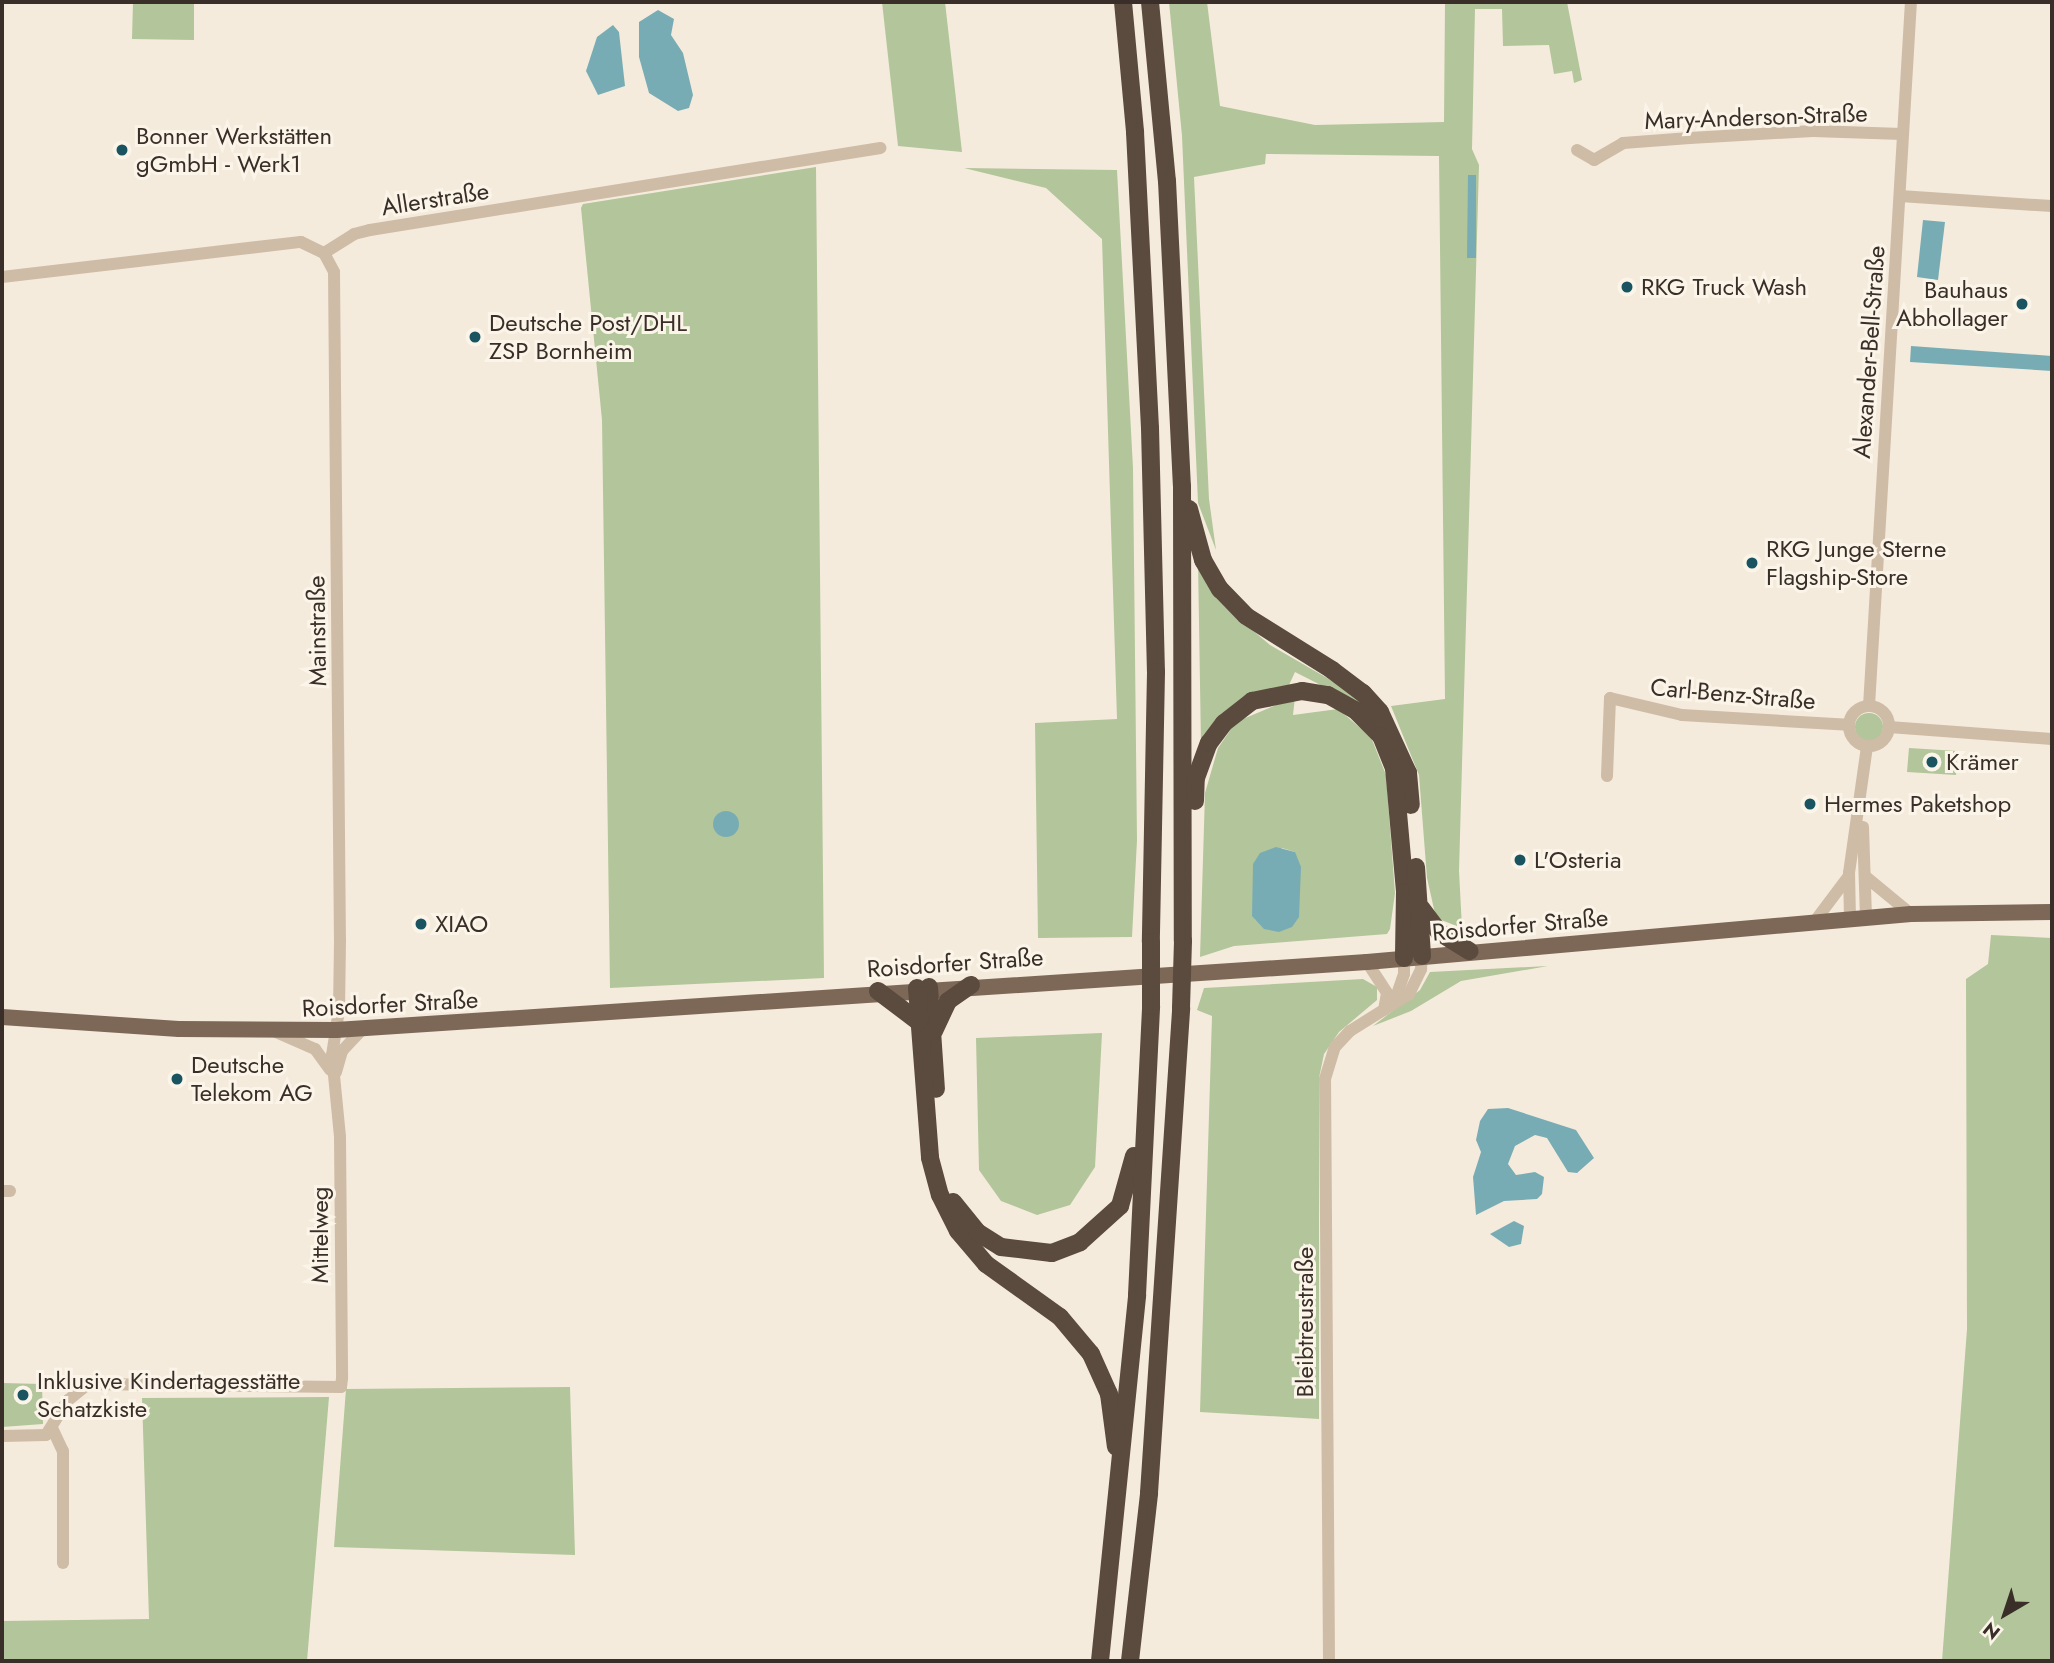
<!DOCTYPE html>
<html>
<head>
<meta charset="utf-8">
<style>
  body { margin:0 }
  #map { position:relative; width:2054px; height:1663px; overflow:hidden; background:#f5ebdc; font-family:Jost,sans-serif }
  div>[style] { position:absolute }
  .green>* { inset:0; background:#b3c59a }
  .round { border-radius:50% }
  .water>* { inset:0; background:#78acb5 }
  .minor>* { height:12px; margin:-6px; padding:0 6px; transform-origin:6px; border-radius:6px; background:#cebca6 }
  .minor>.ring { margin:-6px; padding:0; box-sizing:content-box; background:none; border:12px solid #cebca6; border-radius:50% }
  .major>* { height:16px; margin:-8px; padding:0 8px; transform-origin:8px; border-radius:8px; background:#7d6857 }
  .highway>* { height:18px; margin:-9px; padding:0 9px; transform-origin:9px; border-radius:9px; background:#5b4a3e }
  .highway-bridge>* { height:18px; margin:-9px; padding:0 9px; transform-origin:9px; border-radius:9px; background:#5b4a3e }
  .dots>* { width:19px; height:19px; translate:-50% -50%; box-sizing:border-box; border:4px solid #fbf5e9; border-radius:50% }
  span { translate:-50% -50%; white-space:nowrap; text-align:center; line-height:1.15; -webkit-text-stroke:6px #fbf5e9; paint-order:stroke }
  .street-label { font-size:24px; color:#3a2f28 }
  .poi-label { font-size:24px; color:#3a2f28 }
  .left { translate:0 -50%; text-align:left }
  .right { translate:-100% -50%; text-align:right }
  .frame { position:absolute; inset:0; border:4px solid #3a2f28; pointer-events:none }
  .north { position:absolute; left:1970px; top:1579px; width:70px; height:70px; -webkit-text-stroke:5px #fbf5e9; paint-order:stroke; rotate:219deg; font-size:19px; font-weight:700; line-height:28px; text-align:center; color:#3a2f28 }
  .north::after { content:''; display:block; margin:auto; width:24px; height:32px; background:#3a2f28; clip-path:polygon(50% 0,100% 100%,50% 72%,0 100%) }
</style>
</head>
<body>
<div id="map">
  <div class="green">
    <div style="clip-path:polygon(133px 2px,194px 2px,194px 40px,132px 39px)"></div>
    <div style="clip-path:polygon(882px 2px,945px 2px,962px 152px,898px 146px)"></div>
    <div style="clip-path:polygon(1169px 2px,1207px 2px,1220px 106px,1315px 125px,1444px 122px,1445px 2px,1567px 2px,1582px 80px,1574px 83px,1572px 71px,1554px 74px,1549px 45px,1503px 46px,1502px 9px,1475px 9px,1472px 149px,1479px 165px,1459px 871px,1462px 928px,1436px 918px,1427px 878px,1419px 775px,1391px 706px,1445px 699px,1439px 156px,1266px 154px,1265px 164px,1194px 177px,1209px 499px,1216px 550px,1198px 503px,1182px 136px)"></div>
    <div style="clip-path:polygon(816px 167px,824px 978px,610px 988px,602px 420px,581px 208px,583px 204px)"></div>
    <div style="clip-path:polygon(964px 168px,1117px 170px,1133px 468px,1137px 840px,1132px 937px,1038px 938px,1035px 723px,1117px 719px,1102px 239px,1046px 188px)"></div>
    <div style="clip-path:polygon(1198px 561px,1224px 606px,1270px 645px,1346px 689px,1366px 708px,1295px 672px,1289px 685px,1201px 746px)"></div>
    <div style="clip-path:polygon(evenodd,1295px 697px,1293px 715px,1338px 709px,1371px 737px,1386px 775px,1395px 893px,1390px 929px,1387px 934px,1234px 946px,1200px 957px,1205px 793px,1218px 748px,1236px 722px,1295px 697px,1282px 848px,1295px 852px,1255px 921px,1282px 848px)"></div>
    <div class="round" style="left:1855px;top:713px;width:28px;height:28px"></div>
    <div style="clip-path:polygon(1909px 748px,1957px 751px,1956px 775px,1907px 772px)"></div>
    <div style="clip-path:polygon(1991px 935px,2052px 938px,2052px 1661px,1942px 1661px,1967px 1329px,1966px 979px,1988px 964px)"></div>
    <div style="clip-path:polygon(1548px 966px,1461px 981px,1411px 1011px,1373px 1026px,1420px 990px,1430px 972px)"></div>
    <div style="clip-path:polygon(1363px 979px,1377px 987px,1377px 1000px,1339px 1032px,1324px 1054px,1319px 1078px,1319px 1419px,1200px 1412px,1212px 1016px,1197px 1010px,1204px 988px)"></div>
    <div style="clip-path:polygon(1102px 1033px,1095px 1167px,1070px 1205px,1037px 1215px,1001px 1201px,979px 1170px,976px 1038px)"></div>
    <div style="clip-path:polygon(2px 1383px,42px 1384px,43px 1424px,2px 1427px)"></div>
    <div style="clip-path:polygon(570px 1387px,575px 1555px,334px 1547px,346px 1389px)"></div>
    <div style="clip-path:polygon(329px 1397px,307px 1661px,2px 1661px,2px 1621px,149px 1619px,142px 1398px)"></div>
  </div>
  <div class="water">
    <div style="clip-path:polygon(658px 10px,674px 19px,671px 35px,683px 53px,693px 95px,689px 108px,678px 111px,649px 93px,639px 57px,639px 22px)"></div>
    <div style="clip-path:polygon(613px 25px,619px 32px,625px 86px,598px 95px,586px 71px,597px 37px)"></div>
    <div style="clip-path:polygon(1468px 175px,1476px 175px,1476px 258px,1467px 258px)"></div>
    <div style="clip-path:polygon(1923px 220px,1945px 222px,1938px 280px,1917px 277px)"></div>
    <div style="clip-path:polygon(1911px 346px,2052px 356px,2052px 371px,1910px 362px)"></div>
    <div class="round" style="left:713px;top:811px;width:26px;height:26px"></div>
    <div style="clip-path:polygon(1276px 847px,1295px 852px,1301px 867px,1299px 917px,1292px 927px,1279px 932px,1264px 929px,1252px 916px,1253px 864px,1260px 853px)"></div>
    <div style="clip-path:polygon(1508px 1108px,1576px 1130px,1594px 1158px,1577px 1173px,1568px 1172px,1547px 1138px,1535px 1135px,1515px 1146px,1508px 1164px,1516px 1175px,1535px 1172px,1544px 1177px,1542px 1194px,1537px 1199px,1504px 1201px,1476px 1215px,1473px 1177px,1481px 1152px,1476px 1140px,1480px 1121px,1488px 1109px)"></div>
    <div style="clip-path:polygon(1514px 1221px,1524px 1226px,1521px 1244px,1509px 1247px,1490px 1234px)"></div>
  </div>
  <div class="minor">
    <div style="left:1577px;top:150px;width:20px;rotate:30deg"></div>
    <div style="left:1594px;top:160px;width:34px;rotate:-30deg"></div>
    <div style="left:1623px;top:143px;width:67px;rotate:-4.3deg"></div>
    <div style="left:1690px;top:138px;width:123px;rotate:-3.3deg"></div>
    <div style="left:1813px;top:131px;width:89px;rotate:1.9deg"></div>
    <div style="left:1900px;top:196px;width:152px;rotate:3.8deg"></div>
    <div style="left:324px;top:253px;width:36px;rotate:-32deg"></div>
    <div style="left:354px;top:234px;width:16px;rotate:-14deg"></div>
    <div style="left:370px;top:230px;width:517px;rotate:-9.13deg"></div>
    <div style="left:2px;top:277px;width:301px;rotate:-6.7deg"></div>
    <div style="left:301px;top:242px;width:25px;rotate:26deg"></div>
    <div style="left:324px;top:253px;width:21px;rotate:62deg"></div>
    <div style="left:334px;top:272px;width:668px;rotate:89.49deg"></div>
    <div style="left:340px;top:940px;width:70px;rotate:90.8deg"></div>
    <div style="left:339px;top:1010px;width:46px;rotate:98.8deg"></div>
    <div style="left:332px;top:1055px;width:82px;rotate:84.4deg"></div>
    <div style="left:340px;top:1137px;width:241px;rotate:89.5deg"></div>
    <div style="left:342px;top:1378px;width:9px;rotate:96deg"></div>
    <div style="left:341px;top:1387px;width:253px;rotate:-179.3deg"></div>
    <div style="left:88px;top:1384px;width:26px;rotate:141deg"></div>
    <div style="left:68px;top:1400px;width:41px;rotate:122.2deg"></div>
    <div style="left:46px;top:1435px;width:44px;rotate:178.7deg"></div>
    <div class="ring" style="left:1849px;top:706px;width:28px;height:28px"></div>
    <div style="left:1869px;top:706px;width:705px;rotate:-86.59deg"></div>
    <div style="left:1889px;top:727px;width:163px;rotate:4.2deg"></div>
    <div style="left:1607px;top:776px;width:78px;rotate:-87.8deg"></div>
    <div style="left:1610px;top:698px;width:74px;rotate:13.3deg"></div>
    <div style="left:1682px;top:715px;width:166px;rotate:3.4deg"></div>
    <div style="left:1863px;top:827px;width:91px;rotate:88.1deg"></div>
    <div style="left:1866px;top:877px;width:58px;rotate:39.4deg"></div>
    <div style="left:1850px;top:919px;width:46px;rotate:-91.2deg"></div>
    <div style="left:1849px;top:873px;width:127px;rotate:-81.9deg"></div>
    <div style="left:1815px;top:921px;width:55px;rotate:-53.1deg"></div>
    <div style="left:1367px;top:962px;width:37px;rotate:57deg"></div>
    <div style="left:1387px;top:993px;width:17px;rotate:100deg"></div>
    <div style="left:1394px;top:1003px;width:31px;rotate:-71deg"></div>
    <div style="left:1404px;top:974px;width:16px;rotate:-90deg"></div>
    <div style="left:276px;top:1032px;width:43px;rotate:23.6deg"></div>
    <div style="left:315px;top:1049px;width:26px;rotate:54deg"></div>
    <div style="left:336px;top:1072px;width:22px;rotate:-74deg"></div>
    <div style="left:342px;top:1051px;width:33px;rotate:-47deg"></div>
    <div style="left:2px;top:1191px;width:8px"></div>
    <div style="left:53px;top:1430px;width:23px;rotate:65deg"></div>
    <div style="left:63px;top:1451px;width:112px;rotate:90deg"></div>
    <div style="left:1329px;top:1661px;width:582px;rotate:-90.39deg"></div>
    <div style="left:1325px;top:1079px;width:34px;rotate:-73deg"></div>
    <div style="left:1335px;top:1047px;width:22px;rotate:-47deg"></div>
    <div style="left:1350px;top:1031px;width:70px;rotate:-32.1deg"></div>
    <div style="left:1409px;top:994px;width:28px;rotate:-64deg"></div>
    <div style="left:1421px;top:969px;width:13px;rotate:-86deg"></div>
  </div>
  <div class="major">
    <div style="left:2px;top:1017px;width:177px;rotate:3.9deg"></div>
    <div style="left:179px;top:1029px;width:157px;rotate:0.4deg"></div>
    <div style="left:336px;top:1030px;width:1033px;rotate:-3.77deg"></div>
    <div style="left:1367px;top:962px;width:546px;rotate:-5.04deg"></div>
    <div style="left:1911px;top:914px;width:141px;rotate:-0.8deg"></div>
  </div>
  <div class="highway">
    <div style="left:1123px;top:2px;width:131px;rotate:84.7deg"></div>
    <div style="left:1135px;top:132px;width:296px;rotate:87.1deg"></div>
    <div style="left:1150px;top:428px;width:244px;rotate:88.6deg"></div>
    <div style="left:1156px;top:672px;width:270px;rotate:91.1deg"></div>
    <div style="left:1150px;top:2px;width:180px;rotate:84.6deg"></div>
    <div style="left:1167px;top:181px;width:305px;rotate:87.2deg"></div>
    <div style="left:1182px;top:486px;width:455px;rotate:89.9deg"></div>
    <div style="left:1189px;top:509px;width:53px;rotate:74.6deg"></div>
    <div style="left:1203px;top:560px;width:34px;rotate:60deg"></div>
    <div style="left:1220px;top:589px;width:37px;rotate:46deg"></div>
    <div style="left:1246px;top:616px;width:102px;rotate:32.1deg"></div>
    <div style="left:1332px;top:670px;width:39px;rotate:37deg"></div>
    <div style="left:1363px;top:693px;width:25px;rotate:48deg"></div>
    <div style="left:1380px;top:712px;width:67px;rotate:65.3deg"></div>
    <div style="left:1408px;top:773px;width:32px;rotate:85deg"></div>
    <div style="left:1195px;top:801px;width:23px;rotate:-88deg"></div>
    <div style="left:1196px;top:778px;width:37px;rotate:-70deg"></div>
    <div style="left:1209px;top:743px;width:25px;rotate:-53deg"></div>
    <div style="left:1224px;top:723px;width:36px;rotate:-38deg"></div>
    <div style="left:1252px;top:701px;width:51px;rotate:-11.3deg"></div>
    <div style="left:1302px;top:691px;width:26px;rotate:9deg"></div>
    <div style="left:1328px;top:695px;width:31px;rotate:29deg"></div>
    <div style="left:1355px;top:710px;width:37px;rotate:45deg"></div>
    <div style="left:1381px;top:736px;width:35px;rotate:68deg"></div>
    <div style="left:1394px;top:768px;width:124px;rotate:84.9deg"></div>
    <div style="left:1405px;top:892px;width:66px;rotate:90.9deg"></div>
    <div style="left:1416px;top:867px;width:89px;rotate:86.1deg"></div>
    <div style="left:1421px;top:908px;width:30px;rotate:53deg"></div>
    <div style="left:1439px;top:932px;width:36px;rotate:32deg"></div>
    <div style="left:929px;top:987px;width:102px;rotate:86.1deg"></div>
    <div style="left:917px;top:988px;width:170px;rotate:85.6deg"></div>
    <div style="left:930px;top:1158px;width:38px;rotate:75deg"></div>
    <div style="left:940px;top:1195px;width:40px;rotate:63.4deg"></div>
    <div style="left:958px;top:1231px;width:43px;rotate:49.7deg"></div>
    <div style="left:986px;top:1264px;width:91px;rotate:35.6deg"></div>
    <div style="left:1060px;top:1317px;width:48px;rotate:50deg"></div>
    <div style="left:1091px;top:1354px;width:44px;rotate:65.8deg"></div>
    <div style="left:1109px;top:1394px;width:53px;rotate:82.5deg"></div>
    <div style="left:878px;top:991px;width:51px;rotate:37.1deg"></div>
    <div style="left:934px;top:1031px;width:33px;rotate:-65deg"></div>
    <div style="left:948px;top:1001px;width:28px;rotate:-35deg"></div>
    <div style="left:953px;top:1202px;width:38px;rotate:51deg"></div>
    <div style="left:977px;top:1232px;width:28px;rotate:32deg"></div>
    <div style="left:1001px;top:1247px;width:51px;rotate:6.7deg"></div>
    <div style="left:1052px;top:1253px;width:30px;rotate:-21deg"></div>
    <div style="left:1080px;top:1242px;width:54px;rotate:-42deg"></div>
    <div style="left:1120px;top:1206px;width:52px;rotate:-74.4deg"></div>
    <div style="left:1100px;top:1661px;width:368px;rotate:-84.2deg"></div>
    <div style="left:1137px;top:1295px;width:289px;rotate:-87.2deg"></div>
    <div style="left:1130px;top:1661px;width:169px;rotate:-83.5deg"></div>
    <div style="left:1149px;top:1493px;width:486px;rotate:-86.2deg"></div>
  </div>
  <div class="highway-bridge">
    <div style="left:1151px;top:1006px;width:64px;rotate:-90deg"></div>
    <div style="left:1181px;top:1008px;width:67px;rotate:-88.3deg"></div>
  </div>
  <div class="dots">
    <div style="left:122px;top:150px;background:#195460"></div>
    <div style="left:1627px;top:287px;background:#195460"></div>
    <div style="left:2022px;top:304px;background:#195460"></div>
    <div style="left:475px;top:337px;background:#195460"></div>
    <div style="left:1752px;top:563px;background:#195460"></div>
    <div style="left:1932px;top:762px;background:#195460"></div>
    <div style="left:1810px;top:804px;background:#195460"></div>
    <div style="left:1520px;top:860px;background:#195460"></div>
    <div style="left:421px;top:924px;background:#195460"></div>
    <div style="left:177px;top:1079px;background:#195460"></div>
    <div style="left:23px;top:1395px;background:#195460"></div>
  </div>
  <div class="street-label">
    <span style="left:1756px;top:117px;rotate:-2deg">Mary-Anderson-Straße</span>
    <span style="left:435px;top:199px;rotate:-9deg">Allerstraße</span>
    <span style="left:1869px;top:352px;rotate:-86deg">Alexander-Bell-Straße</span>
    <span style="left:317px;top:631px;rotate:-91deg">Mainstraße</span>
    <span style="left:1733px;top:694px;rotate:5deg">Carl-Benz-Straße</span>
    <span style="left:1520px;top:925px;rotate:-5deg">Roisdorfer Straße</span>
    <span style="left:955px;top:963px;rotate:-4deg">Roisdorfer Straße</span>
    <span style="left:390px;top:1004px;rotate:-3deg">Roisdorfer Straße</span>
    <span style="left:320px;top:1235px;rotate:-90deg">Mittelweg</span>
    <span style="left:1305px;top:1322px;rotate:-90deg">Bleibtreustraße</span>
  </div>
  <div class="poi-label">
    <span class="left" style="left:136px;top:150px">Bonner Werkstätten<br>gGmbH - Werk1</span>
    <span class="left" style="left:1641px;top:287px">RKG Truck Wash</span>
    <span class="right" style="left:2008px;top:304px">Bauhaus<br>Abhollager</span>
    <span class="left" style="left:489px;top:337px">Deutsche Post/DHL<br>ZSP Bornheim</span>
    <span class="left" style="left:1766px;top:563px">RKG Junge Sterne<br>Flagship-Store</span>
    <span class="left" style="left:1946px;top:762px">Krämer</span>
    <span class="left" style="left:1824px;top:804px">Hermes Paketshop</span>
    <span class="left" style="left:1534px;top:860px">L'Osteria</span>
    <span class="left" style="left:435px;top:924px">XIAO</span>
    <span class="left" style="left:191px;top:1079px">Deutsche<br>Telekom AG</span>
    <span class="left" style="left:37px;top:1395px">Inklusive Kindertagesstätte<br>Schatzkiste</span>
  </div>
  <div class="frame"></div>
  <div class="north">N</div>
</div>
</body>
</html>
